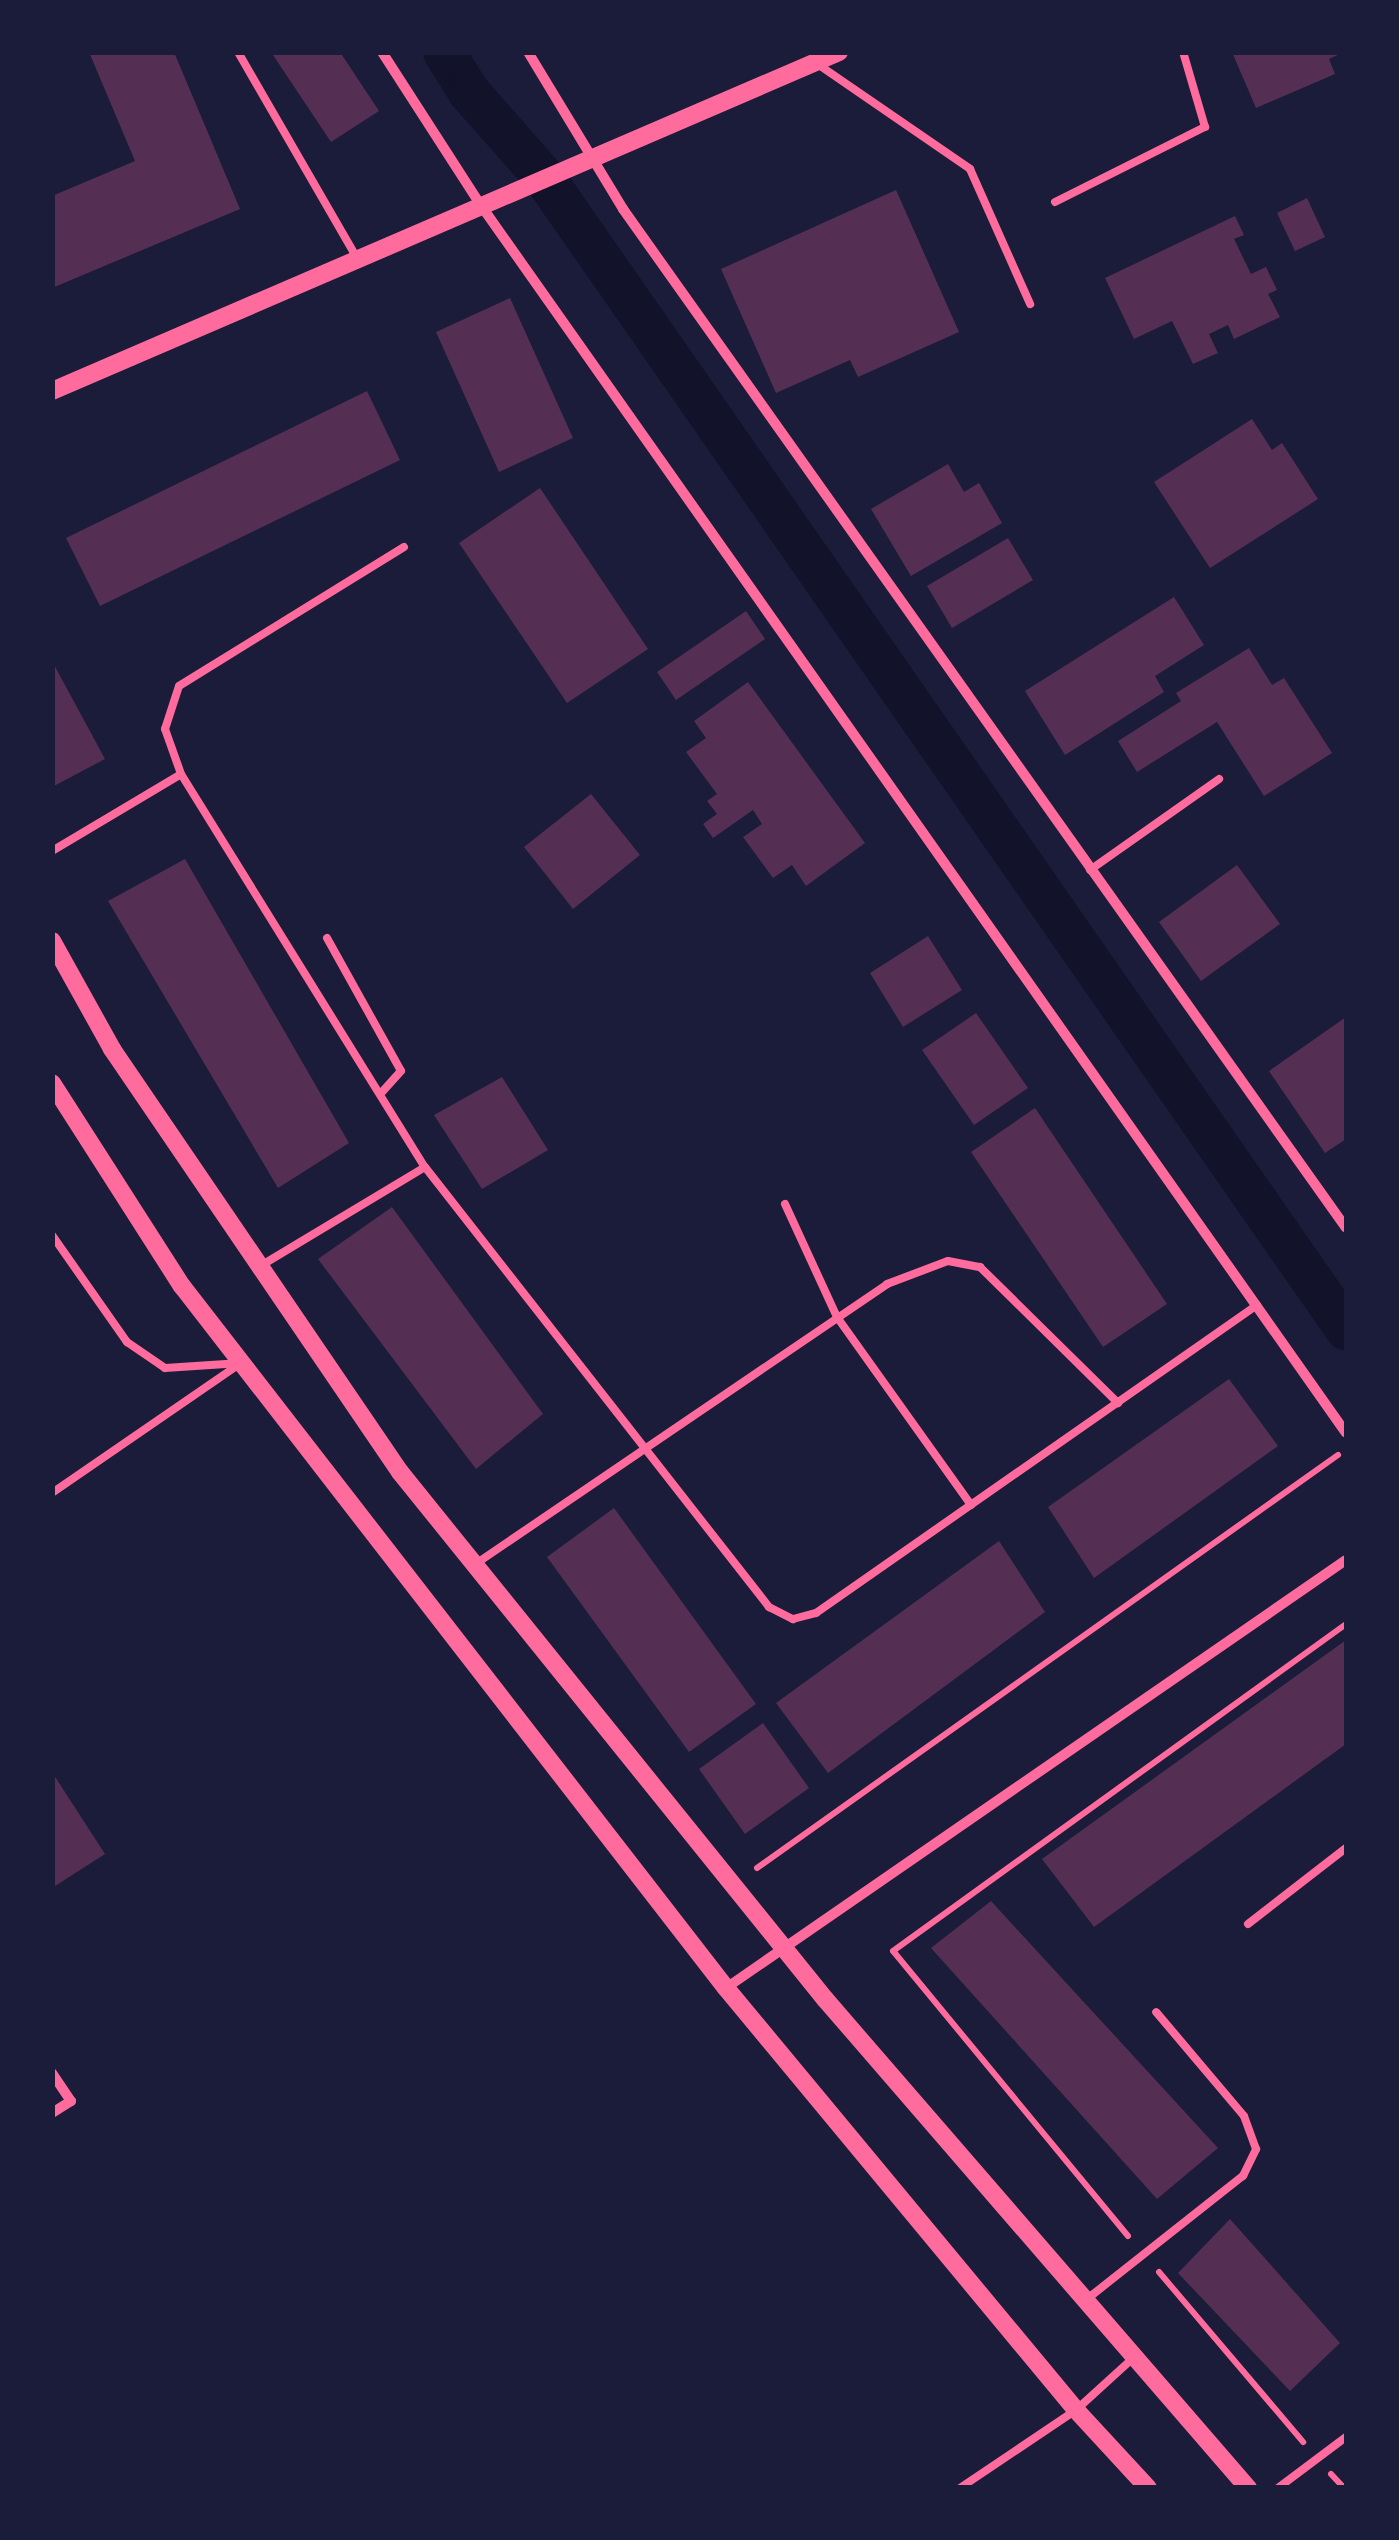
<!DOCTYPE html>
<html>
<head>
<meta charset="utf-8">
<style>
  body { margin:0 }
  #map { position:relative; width:1399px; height:2540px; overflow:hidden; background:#1b1b3a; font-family:"Work Sans",sans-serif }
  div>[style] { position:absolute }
  .canal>* { height:42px; margin:-21px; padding:0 21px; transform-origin:21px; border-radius:21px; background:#12122b }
  .building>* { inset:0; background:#542f53 }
  .path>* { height:6px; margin:-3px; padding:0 3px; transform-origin:3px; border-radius:3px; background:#ff6b9d }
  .service>* { height:8px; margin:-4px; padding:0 4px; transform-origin:4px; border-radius:4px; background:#ff6b9d }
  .minor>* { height:10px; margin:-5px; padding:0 5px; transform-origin:5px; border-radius:5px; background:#ff6b9d }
  .tertiary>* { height:18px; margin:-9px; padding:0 9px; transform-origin:9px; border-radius:9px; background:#ff6b9d }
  span { translate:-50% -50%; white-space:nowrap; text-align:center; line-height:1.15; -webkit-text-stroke:8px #1b1b3a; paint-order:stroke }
  .frame { position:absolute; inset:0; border:55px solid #1b1b3a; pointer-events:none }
</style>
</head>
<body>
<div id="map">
  <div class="canal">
    <div style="left:444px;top:52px;width:47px;rotate:58deg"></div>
    <div style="left:469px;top:92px;width:113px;rotate:48.6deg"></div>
    <div style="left:544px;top:177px;width:1404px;rotate:55.16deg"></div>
  </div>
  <div class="building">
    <div style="clip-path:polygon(89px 52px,174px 52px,240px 209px,52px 288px,52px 196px,135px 161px)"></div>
    <div style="clip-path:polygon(271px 52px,340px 52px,379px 111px,331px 142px)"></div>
    <div style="clip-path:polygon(1232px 52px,1344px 52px,1329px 59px,1335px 74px,1256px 108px)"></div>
    <div style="clip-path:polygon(896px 190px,959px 332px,858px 377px,850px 360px,776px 393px,721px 269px)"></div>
    <div style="clip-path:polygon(1307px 198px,1325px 237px,1295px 251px,1277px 213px)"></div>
    <div style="clip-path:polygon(1235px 216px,1244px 235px,1234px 239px,1251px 274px,1266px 267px,1277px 290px,1268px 294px,1280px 317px,1234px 339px,1228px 325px,1209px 334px,1218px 353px,1193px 364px,1172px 321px,1134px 339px,1105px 278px)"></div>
    <div style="clip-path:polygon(510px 298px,573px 438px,499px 472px,436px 332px)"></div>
    <div style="clip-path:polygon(367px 391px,400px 460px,100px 606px,66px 538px)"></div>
    <div style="clip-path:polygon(1252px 419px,1272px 450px,1282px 443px,1318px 499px,1210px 568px,1154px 482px)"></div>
    <div style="clip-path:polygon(948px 464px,964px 492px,979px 483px,1002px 523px,911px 576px,871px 509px)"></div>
    <div style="clip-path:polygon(540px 488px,648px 649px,567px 703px,459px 543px)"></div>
    <div style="clip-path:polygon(1008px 538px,1033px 580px,952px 628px,927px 586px)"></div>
    <div style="clip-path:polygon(1174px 597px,1204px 645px,1155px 676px,1164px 692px,1065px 755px,1025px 691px)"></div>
    <div style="clip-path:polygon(746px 611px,765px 639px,676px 700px,657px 672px)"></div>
    <div style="clip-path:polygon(1249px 648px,1272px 685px,1284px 678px,1332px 753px,1264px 796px,1217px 722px,1137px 772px,1118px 741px,1181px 701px,1176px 693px)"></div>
    <div style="clip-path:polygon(52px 661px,105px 759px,52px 787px)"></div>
    <div style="clip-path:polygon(748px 682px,865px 843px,806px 886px,792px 865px,773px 878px,743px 837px,762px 824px,753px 810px,713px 838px,703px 824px,717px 814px,707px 801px,717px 794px,686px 752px,706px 738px,694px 721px)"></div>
    <div style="clip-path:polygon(591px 794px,640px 855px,573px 909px,524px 847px)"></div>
    <div style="clip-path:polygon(185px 859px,349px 1143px,278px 1188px,108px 901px)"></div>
    <div style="clip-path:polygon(1237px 865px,1280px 924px,1201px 981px,1159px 922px)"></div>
    <div style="clip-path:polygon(928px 936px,962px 990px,903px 1027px,870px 973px)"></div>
    <div style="clip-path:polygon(976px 1013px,1028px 1088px,974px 1125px,922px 1050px)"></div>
    <div style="clip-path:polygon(1346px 1017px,1346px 1139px,1325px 1153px,1269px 1071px)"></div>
    <div style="clip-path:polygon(502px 1077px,548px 1150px,482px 1189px,434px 1115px)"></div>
    <div style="clip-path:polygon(1035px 1108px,1167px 1304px,1103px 1347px,971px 1152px)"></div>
    <div style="clip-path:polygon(392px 1207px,543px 1414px,476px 1469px,318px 1259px)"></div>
    <div style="clip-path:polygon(1229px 1379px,1278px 1446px,1094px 1578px,1048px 1507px)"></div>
    <div style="clip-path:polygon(614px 1508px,756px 1704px,689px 1752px,547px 1557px)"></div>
    <div style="clip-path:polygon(999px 1541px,1045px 1612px,828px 1773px,776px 1703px)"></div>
    <div style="clip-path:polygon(1346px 1640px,1346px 1744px,1094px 1927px,1042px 1859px)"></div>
    <div style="clip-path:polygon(763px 1723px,809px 1788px,745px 1834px,699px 1769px)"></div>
    <div style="clip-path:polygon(52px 1772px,105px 1854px,52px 1888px)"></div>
    <div style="clip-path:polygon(991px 1901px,1218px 2148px,1157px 2199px,931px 1948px)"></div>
    <div style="clip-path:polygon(1230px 2219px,1340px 2343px,1290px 2391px,1178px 2273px)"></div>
  </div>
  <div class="path">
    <div style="left:757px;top:1868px;width:713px;rotate:-35.41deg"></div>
    <div style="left:1128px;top:2236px;width:369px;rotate:-129.5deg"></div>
    <div style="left:893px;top:1951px;width:559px;rotate:-35.82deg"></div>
    <div style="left:1159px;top:2272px;width:223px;rotate:49.7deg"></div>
    <div style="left:1331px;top:2474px;width:19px;rotate:47deg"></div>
  </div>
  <div class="service">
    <div style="left:238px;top:52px;width:238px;rotate:60deg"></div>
    <div style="left:816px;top:63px;width:187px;rotate:34.5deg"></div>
    <div style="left:970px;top:169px;width:148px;rotate:66deg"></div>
    <div style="left:1055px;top:202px;width:168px;rotate:-26.6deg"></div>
    <div style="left:1205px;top:127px;width:78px;rotate:-106.3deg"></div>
    <div style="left:404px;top:547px;width:264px;rotate:148.3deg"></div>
    <div style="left:179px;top:686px;width:45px;rotate:108deg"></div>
    <div style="left:165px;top:729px;width:48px;rotate:70.4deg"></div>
    <div style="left:181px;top:774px;width:463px;rotate:58.2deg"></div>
    <div style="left:425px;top:1167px;width:559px;rotate:51.98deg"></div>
    <div style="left:769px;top:1607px;width:27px;rotate:27deg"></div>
    <div style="left:793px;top:1619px;width:24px;rotate:-15deg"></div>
    <div style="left:816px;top:1613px;width:538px;rotate:-34.93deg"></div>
    <div style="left:52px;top:851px;width:150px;rotate:-30.8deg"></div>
    <div style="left:1090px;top:870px;width:158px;rotate:-35.2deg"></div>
    <div style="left:327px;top:938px;width:152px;rotate:60.9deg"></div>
    <div style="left:401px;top:1071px;width:31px;rotate:132deg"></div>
    <div style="left:785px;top:1204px;width:124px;rotate:65.3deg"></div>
    <div style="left:837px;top:1317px;width:231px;rotate:54.5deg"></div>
    <div style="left:52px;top:1235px;width:131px;rotate:55deg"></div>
    <div style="left:127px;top:1342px;width:46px;rotate:34.4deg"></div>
    <div style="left:165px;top:1368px;width:76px;rotate:-3.8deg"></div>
    <div style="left:241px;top:1363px;width:229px;rotate:145.5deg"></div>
    <div style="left:262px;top:1265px;width:190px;rotate:-31deg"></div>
    <div style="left:474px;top:1565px;width:500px;rotate:-34.2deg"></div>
    <div style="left:887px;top:1284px;width:65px;rotate:-20.7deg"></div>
    <div style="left:948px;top:1261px;width:33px;rotate:11deg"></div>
    <div style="left:980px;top:1267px;width:194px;rotate:44.6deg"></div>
    <div style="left:1248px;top:1924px;width:124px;rotate:-37.8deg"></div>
    <div style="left:1087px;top:2299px;width:199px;rotate:-38.3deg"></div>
    <div style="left:1243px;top:2176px;width:30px;rotate:-64deg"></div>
    <div style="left:1256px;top:2149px;width:35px;rotate:-110deg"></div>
    <div style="left:1244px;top:2116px;width:136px;rotate:-130.2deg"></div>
    <div style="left:960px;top:2488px;width:140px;rotate:-33.9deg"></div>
    <div style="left:1076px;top:2410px;width:76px;rotate:-42.3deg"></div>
    <div style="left:1278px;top:2488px;width:85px;rotate:-36.9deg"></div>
  </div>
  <div class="minor">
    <div style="left:382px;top:52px;width:181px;rotate:57.2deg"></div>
    <div style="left:480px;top:204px;width:1503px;rotate:54.83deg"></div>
    <div style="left:528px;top:52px;width:184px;rotate:58.8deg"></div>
    <div style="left:623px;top:209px;width:1249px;rotate:54.64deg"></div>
    <div style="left:726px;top:1988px;width:753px;rotate:-34.62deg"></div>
    <div style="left:52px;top:2073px;width:34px;rotate:56deg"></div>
    <div style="left:71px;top:2101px;width:22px;rotate:148deg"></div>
  </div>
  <div class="tertiary">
    <div style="left:52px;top:391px;width:857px;rotate:-23.3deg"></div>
    <div style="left:52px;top:941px;width:124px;rotate:60.9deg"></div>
    <div style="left:112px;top:1049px;width:512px;rotate:55.75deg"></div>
    <div style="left:400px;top:1472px;width:677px;rotate:51.12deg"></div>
    <div style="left:825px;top:1999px;width:647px;rotate:49.14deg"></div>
    <div style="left:52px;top:1083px;width:241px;rotate:57.4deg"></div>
    <div style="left:182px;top:1286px;width:888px;rotate:52.23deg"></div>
    <div style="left:726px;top:1988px;width:548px;rotate:50.33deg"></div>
    <div style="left:1076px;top:2410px;width:106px;rotate:47.3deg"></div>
  </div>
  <div class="frame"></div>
</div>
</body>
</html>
